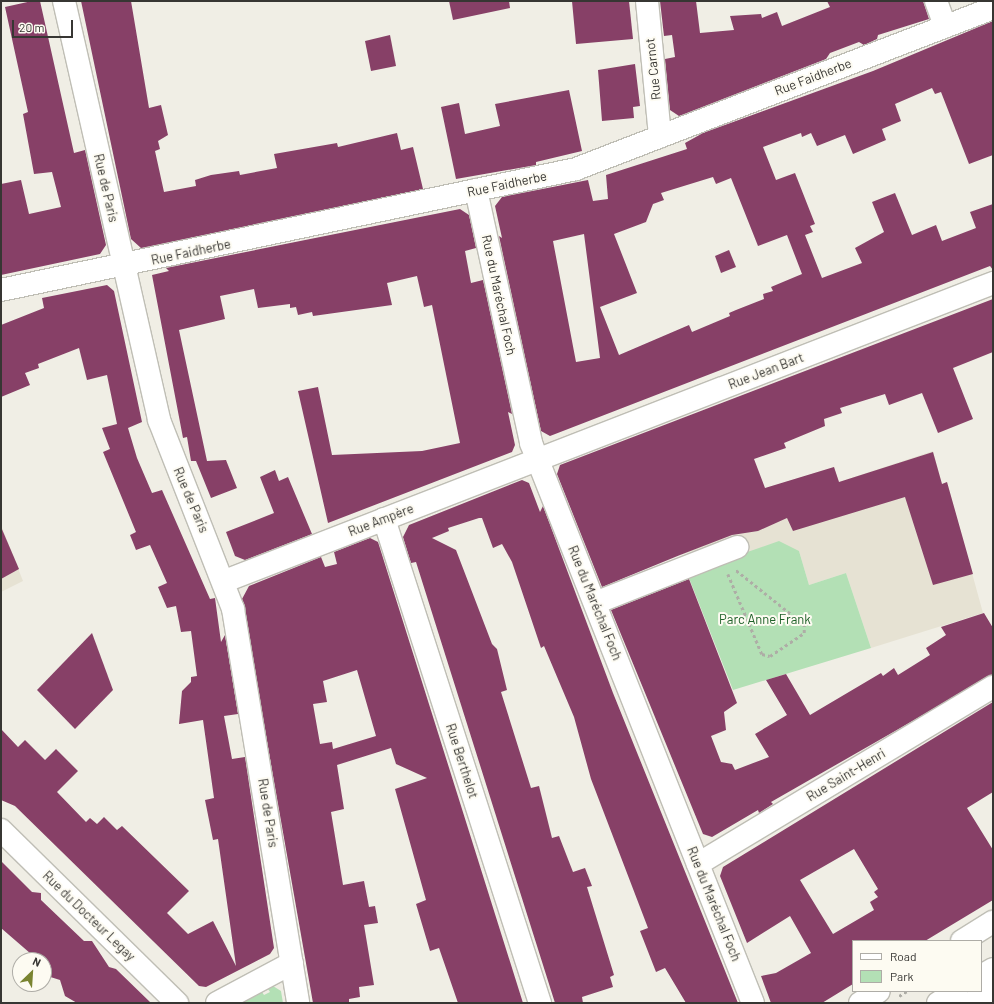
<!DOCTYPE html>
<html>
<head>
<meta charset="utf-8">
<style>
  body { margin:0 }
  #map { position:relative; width:994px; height:1004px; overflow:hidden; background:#f0eee5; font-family:Barlow,sans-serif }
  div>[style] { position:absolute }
  .built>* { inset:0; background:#e6e2d3 }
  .green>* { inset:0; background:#b3e0b5 }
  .building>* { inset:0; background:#874067 }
  .path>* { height:2.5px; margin-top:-1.25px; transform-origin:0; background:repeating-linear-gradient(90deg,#aeada6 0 3px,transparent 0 6px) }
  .roads { filter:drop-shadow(1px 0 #bfbeb5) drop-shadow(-1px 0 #bfbeb5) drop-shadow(0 1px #bfbeb5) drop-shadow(0 -1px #bfbeb5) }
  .minor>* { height:22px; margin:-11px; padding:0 11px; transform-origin:11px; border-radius:11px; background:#fff }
  .major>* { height:22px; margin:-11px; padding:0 11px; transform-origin:11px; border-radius:11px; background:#fff }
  span { translate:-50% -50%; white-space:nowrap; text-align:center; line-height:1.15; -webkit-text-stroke:4px #fdfbf2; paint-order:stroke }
  .street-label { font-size:13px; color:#373633 }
  .park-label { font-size:13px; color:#1f6129 }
  .frame { position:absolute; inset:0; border:2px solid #373633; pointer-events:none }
  .legend { position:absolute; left:852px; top:940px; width:130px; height:52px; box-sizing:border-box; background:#fdfbf2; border:1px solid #aeaca6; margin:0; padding:5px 7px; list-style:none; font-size:12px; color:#373633 }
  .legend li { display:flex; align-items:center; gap:8px; height:20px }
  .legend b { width:20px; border:1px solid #aeaca6 }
  .north { position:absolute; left:12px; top:952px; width:40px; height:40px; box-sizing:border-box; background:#fdfbf2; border:1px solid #aeaca6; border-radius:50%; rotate:25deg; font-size:11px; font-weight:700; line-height:16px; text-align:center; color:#373633 }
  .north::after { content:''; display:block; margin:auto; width:14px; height:18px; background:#7a8431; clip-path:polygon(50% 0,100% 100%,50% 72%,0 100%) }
  .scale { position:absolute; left:12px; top:20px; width:61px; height:18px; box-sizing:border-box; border:2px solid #373633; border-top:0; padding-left:5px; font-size:12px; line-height:14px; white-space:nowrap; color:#373633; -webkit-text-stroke:3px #fdfbf2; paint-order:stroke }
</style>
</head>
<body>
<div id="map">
  <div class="built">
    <div style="clip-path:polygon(933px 451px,942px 484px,947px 482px,983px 613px,871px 648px,846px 573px,809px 585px,799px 551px,740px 555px,734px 539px,680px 555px,732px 499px,834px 467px,839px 482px)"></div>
    <div style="clip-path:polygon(1px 525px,23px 581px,1px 592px)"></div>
  </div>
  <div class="green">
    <div style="clip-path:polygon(779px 541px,799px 551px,809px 585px,846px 573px,871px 648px,733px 690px,687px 573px)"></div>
    <div style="clip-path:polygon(273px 986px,281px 991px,283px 1003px,241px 1003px,262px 992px,264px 995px,270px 992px,268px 989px)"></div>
  </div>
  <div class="building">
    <div style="clip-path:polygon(32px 1px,40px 1px,74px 153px,85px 150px,106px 245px,100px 254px,1px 275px,1px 184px,21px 180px,29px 214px,61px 207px,52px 172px,34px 174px,23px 114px,28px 112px,5px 7px)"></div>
    <div style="clip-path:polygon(81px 1px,131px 1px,149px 108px,161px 105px,168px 135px,158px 141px,160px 149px,155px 151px,164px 192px,196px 186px,195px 180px,211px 175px,239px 171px,240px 175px,277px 168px,274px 154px,337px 143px,338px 147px,397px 133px,401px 150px,413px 147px,423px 189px,141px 248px,131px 239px)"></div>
    <div style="clip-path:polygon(449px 1px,509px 1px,510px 8px,453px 20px)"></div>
    <div style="clip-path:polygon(572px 1px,629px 1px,633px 39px,576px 44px)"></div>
    <div style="clip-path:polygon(660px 1px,696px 1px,700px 33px,734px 30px,730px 16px,761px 14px,762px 18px,777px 12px,782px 26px,830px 7px,827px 1px,923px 1px,929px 19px,878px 35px,877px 39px,864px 45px,859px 42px,830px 53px,826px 59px,679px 116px,670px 110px,665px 59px,675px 57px,672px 35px,664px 36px)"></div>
    <div style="clip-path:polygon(evenodd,993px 21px,993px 155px,969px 164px,941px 92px,935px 94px,932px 88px,895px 104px,901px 121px,882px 129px,886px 140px,853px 154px,845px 135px,817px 146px,811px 133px,802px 137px,801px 133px,763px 147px,776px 180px,795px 173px,815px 224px,810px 226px,813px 232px,805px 235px,822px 278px,862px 263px,855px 248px,884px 232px,872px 202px,895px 193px,912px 235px,936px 225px,942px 241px,976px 228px,970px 212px,993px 204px,993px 270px,990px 266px,550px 436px,541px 431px,499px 236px,502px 238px,495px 206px,502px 197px,588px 180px,593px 201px,608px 199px,606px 175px,687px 149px,685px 143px,703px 133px,873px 71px,993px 21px,713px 177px,716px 184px,731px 178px,758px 246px,787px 235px,802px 274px,771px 287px,773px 291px,763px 294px,764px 299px,736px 310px,729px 313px,730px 316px,692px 332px,689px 325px,619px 355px,600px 307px,637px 293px,614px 234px,646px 222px,653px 204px,664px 200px,661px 193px,713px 177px,993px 21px,584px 234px,600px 358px,576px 362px,553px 241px,584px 234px)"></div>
    <div style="clip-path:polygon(390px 35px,396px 66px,371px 71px,365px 41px)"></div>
    <div style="clip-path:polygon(635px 64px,640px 106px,633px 107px,634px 118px,602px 121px,598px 70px)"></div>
    <div style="clip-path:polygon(569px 90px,582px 151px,536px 162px,536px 165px,456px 179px,441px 107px,459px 103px,465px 134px,500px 126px,495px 104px)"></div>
    <div style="clip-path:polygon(460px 209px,469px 215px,476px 248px,465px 251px,471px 283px,483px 280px,512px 414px,508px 412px,515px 445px,512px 452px,328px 523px,298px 391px,318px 387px,332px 455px,422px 451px,460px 443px,432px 305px,424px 307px,417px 276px,387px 283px,392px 305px,313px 316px,312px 312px,298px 315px,296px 307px,290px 308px,290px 304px,258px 308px,254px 289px,220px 296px,225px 319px,179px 330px,207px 461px,226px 460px,237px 488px,211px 498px,196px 461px,202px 461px,191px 461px,187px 437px,183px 438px,152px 275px,169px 271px,166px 268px)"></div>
    <div style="clip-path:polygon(729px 250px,736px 267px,721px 273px,715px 256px)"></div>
    <div style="clip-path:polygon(107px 285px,114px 291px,142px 422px,128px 428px,137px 458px,152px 493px,162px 490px,210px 599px,215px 598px,221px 642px,225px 635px,238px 714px,224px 716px,232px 759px,245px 757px,274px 948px,270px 954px,206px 987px,199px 986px,15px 806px,1px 800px,1px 729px,18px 747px,25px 740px,45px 760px,56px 749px,78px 771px,57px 792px,86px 822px,90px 818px,97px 824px,104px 817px,117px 830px,122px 826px,189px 891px,167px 913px,188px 934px,213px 921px,236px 966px,218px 839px,213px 840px,205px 800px,214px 798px,203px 720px,179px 724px,182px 691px,191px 682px,191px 677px,197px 676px,191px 631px,181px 632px,176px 606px,167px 608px,158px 587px,167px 583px,150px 545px,136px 550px,130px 535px,136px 532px,103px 452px,110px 449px,102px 428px,117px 424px,107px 375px,87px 380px,79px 348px,38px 364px,39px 368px,25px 373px,30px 385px,1px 397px,1px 325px,44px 308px,42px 298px)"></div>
    <div style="clip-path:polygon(993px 299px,993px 352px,953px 368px,973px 419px,938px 433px,922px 393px,889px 405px,885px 394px,840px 408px,842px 413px,824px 419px,825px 426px,784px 443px,786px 448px,754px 459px,765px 488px,834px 467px,839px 482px,933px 452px,942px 484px,947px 482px,973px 574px,933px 585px,905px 497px,793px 531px,787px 518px,758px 531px,732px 535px,680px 555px,602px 587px,557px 474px,560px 465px)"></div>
    <div style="clip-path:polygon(275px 470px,279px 481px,288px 477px,312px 534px,245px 560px,235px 556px,226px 532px,274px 513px,260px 477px)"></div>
    <div style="clip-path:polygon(522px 480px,529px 483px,540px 512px,543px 506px,613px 693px,738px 1003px,686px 1003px,665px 968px,656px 972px,640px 931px,648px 928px,591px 779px,574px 717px,544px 646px,541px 648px,512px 562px,502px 544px,493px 548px,482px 518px,479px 518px,448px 528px,449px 531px,432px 538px,456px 550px,492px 644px,497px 649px,507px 690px,501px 692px,531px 788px,539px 786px,552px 838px,559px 836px,573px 872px,585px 868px,592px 886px,587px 887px,614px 975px,610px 977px,613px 987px,582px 997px,583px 1003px,555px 1003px,416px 562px,411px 563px,403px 537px,409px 525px)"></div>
    <div style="clip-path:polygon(1px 527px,19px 569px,1px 579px)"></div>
    <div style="clip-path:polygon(evenodd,370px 538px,378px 542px,523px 1003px,458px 1003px,439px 948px,430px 951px,416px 904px,426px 900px,395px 789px,427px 778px,396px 764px,391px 748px,337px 765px,344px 809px,331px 812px,343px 885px,364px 881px,369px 907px,375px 906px,378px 923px,364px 925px,374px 985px,359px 987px,360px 997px,349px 999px,349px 1003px,313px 1003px,242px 599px,249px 586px,321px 557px,325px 567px,337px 564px,334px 552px,370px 538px,357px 670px,376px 736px,333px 749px,332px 742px,320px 744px,313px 704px,327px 702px,323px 681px,357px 670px)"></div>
    <div style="clip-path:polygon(689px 579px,737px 703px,724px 712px,726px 730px,711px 736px,721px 762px,732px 764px,735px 770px,769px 757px,755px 734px,787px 715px,766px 680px,786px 674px,810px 715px,881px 673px,883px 676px,894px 668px,898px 675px,930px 655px,926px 648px,946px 635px,941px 627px,984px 613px,993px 628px,993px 675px,771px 802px,773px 804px,759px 813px,758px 810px,712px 837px,703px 834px,611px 610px)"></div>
    <div style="clip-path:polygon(92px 633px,113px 690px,75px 729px,37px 690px)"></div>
    <div style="clip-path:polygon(evenodd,993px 702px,993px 792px,967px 808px,993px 850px,993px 900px,925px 941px,853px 941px,853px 984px,822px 1003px,771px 1003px,761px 976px,776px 973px,811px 953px,790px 916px,747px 943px,720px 876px,723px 867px,993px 702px,854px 849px,878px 889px,874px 892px,878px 897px,870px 902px,874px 910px,833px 934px,800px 880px,854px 849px)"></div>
    <div style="clip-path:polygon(1px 861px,32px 892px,41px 893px,41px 900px,84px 941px,92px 941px,109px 967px,116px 969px,151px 1003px,77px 1003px,65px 996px,60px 980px,44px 975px,44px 960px,38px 960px,1px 928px)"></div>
  </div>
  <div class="path">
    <div style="left:728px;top:574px;width:87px;rotate:67deg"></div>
    <div style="left:762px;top:654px;width:8px;rotate:14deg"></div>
    <div style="left:770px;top:656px;width:41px;rotate:-34.1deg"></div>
    <div style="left:804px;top:633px;width:8px;rotate:-90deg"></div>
    <div style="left:804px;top:625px;width:88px;rotate:-141.4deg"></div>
    <div style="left:899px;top:996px;width:9px;rotate:-32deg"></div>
  </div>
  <div class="roads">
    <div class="minor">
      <div style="left:64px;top:1px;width:430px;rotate:77.2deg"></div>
      <div style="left:159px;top:420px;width:203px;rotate:68.6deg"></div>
      <div style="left:233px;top:609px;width:399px;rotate:80.6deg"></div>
      <div style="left:647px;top:1px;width:136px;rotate:84.5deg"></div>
      <div style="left:936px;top:1px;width:27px;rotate:70deg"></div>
      <div style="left:476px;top:190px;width:259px;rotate:77.7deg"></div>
      <div style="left:531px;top:443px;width:602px;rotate:68.38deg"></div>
      <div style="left:1px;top:290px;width:588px;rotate:-11.88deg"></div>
      <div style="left:576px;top:169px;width:447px;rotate:-21.1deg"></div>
      <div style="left:384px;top:519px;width:509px;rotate:72.14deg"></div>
      <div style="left:225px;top:581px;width:824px;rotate:-21.21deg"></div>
      <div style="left:595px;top:603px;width:153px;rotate:-21.5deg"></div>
      <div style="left:1px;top:830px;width:247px;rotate:44.5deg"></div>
      <div style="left:698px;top:864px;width:344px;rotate:-31deg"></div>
      <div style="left:962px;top:941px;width:36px;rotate:-32deg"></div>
      <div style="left:217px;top:1003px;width:85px;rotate:-28.1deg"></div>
      <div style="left:860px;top:1003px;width:22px;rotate:-32deg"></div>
    </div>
    <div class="major">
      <div style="left:981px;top:976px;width:14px;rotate:-30deg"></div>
      <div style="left:938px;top:1003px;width:22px;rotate:-32deg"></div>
      <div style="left:971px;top:1003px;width:26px;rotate:-31deg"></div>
    </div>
  </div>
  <div class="street-label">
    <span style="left:653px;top:69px;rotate:-96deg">Rue Carnot</span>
    <span style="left:813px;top:77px;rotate:-21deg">Rue Faidherbe</span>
    <span style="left:507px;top:184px;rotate:-12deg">Rue Faidherbe</span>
    <span style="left:106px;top:188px;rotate:77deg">Rue de Paris</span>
    <span style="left:191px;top:252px;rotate:-12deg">Rue Faidherbe</span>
    <span style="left:499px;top:295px;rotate:78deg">Rue du Maréchal Foch</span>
    <span style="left:766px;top:371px;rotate:-21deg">Rue Jean Bart</span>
    <span style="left:191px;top:500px;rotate:67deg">Rue de Paris</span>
    <span style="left:381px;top:520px;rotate:-21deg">Rue Ampère</span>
    <span style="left:595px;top:603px;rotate:68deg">Rue du Maréchal Foch</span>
    <span style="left:462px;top:761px;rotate:72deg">Rue Berthelot</span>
    <span style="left:846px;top:775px;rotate:-31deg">Rue Saint-Henri</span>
    <span style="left:268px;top:813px;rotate:81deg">Rue de Paris</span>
    <span style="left:714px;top:904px;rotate:68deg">Rue du Maréchal Foch</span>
    <span style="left:89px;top:916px;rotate:44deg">Rue du Docteur Legay</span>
  </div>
  <div class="park-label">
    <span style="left:765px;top:619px">Parc Anne Frank</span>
  </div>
  <div class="frame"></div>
  <ul class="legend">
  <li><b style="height:5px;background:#fff"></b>Road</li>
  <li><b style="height:11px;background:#b3e0b5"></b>Park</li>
  </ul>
  <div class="north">N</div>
  <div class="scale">20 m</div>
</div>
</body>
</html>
